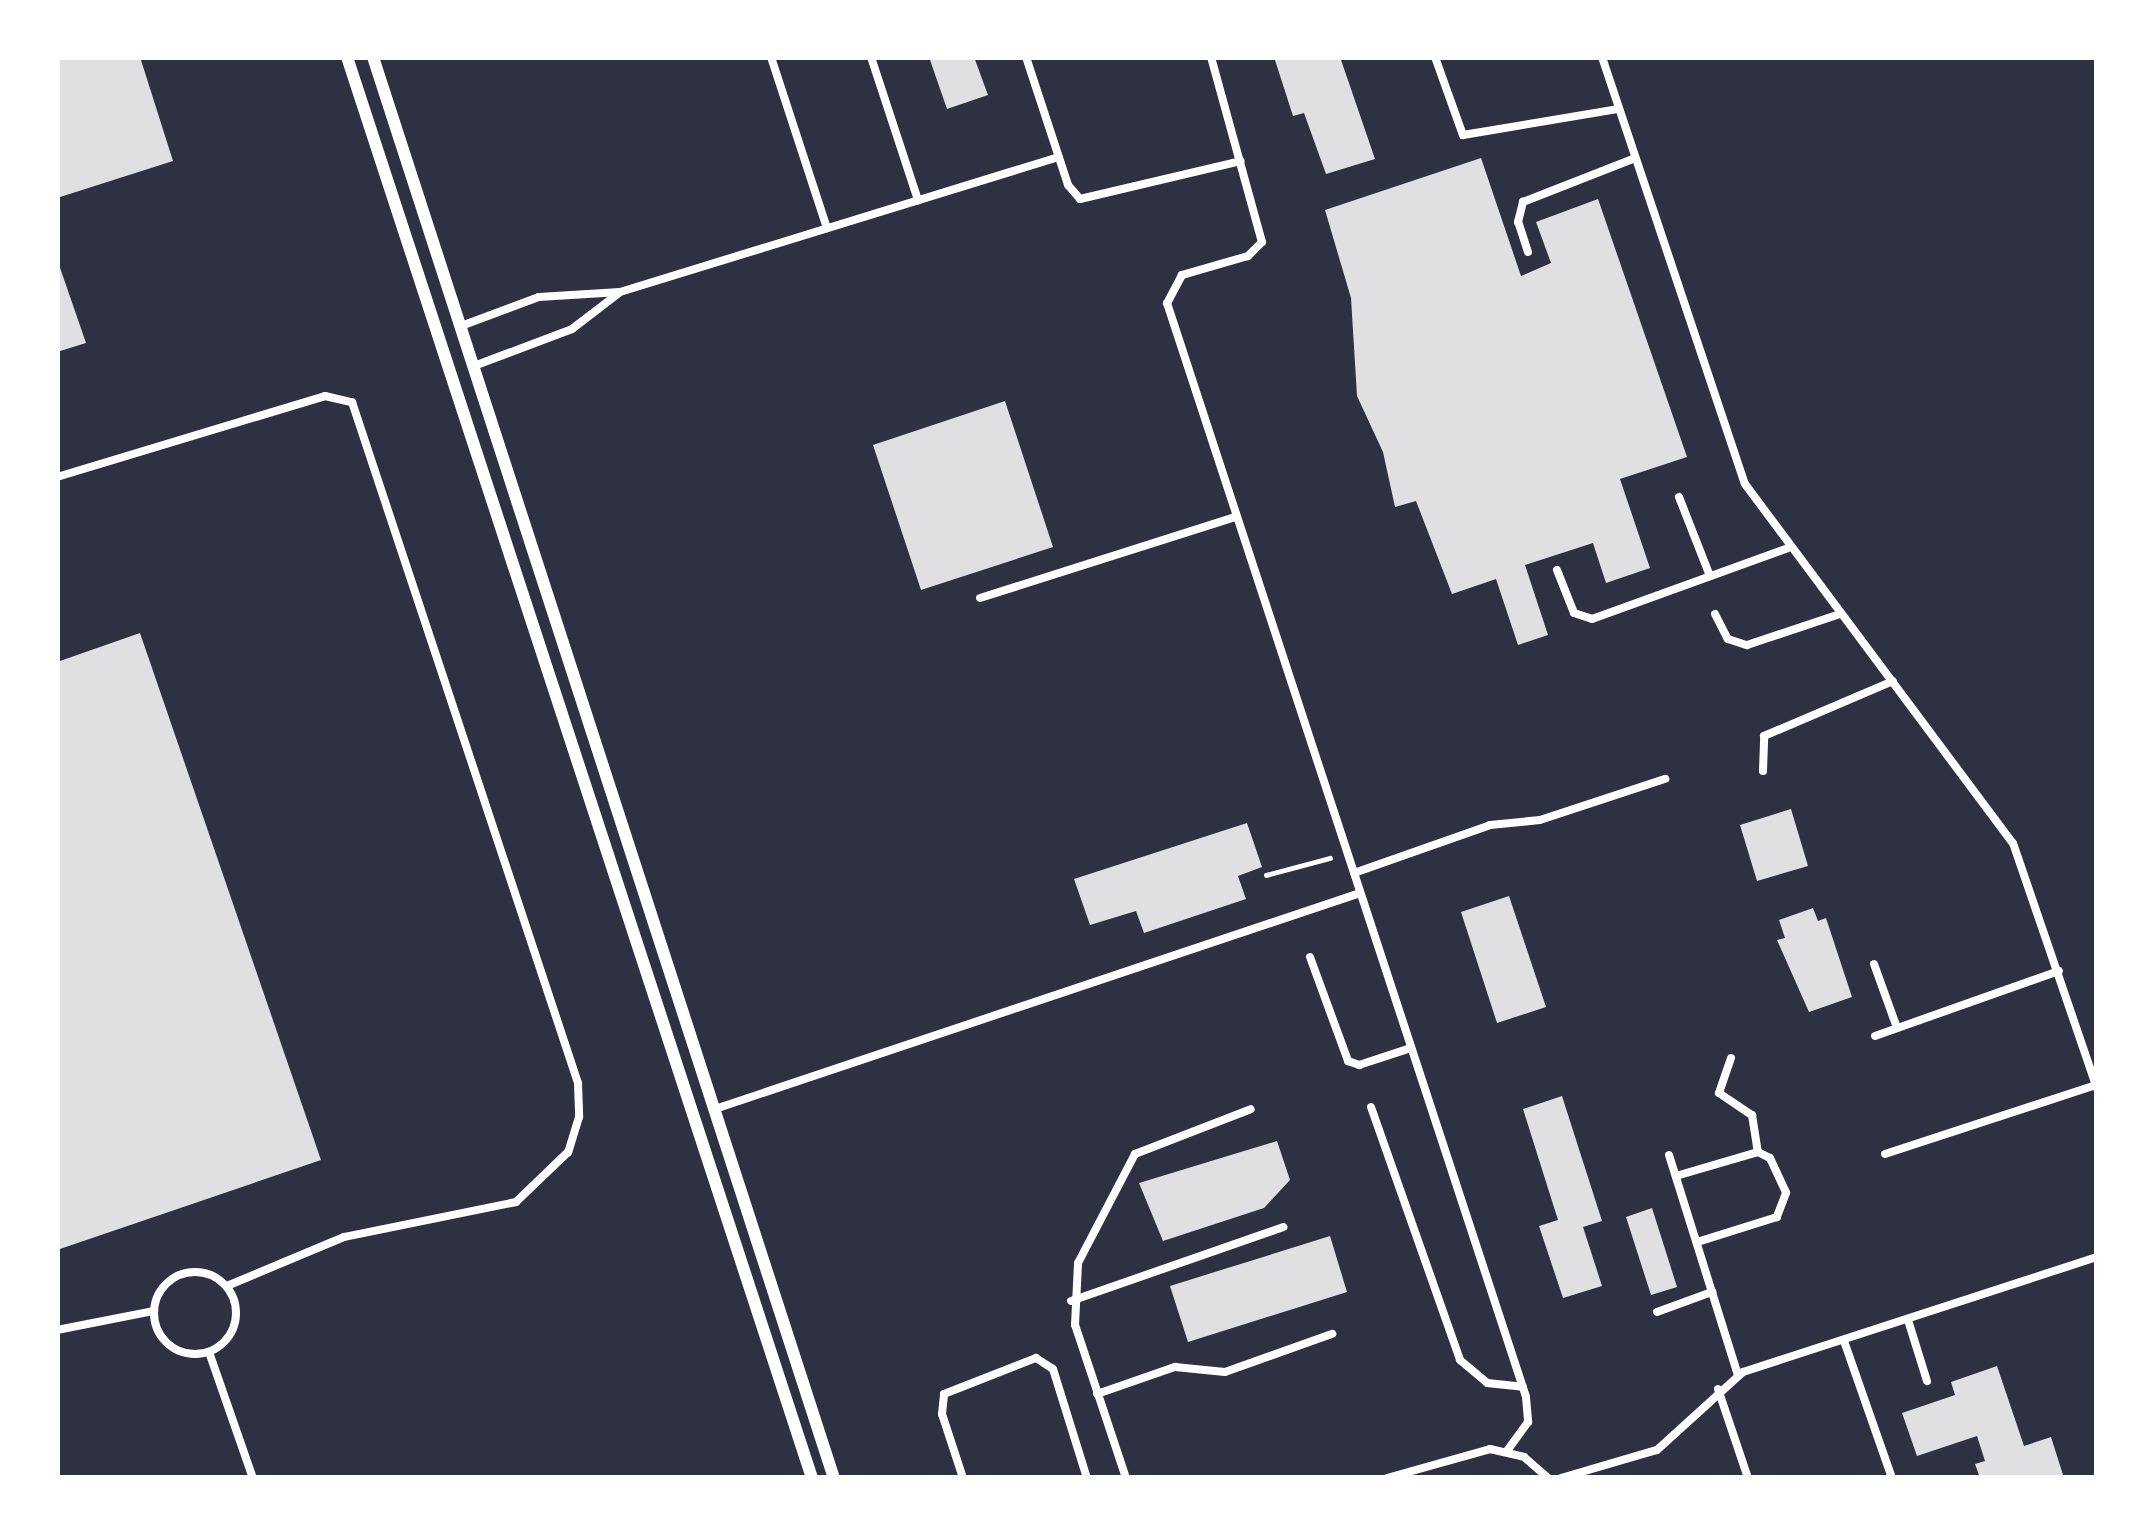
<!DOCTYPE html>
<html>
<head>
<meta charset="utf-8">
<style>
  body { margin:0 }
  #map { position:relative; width:2154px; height:1535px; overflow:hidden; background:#2d3142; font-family:"Fira Sans Condensed",sans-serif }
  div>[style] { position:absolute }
  .building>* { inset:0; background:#e0e0e3 }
  .path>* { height:4.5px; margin:-2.25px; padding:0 2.25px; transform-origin:2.25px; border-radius:2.25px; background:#fff }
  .service>* { height:8px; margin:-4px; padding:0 4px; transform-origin:4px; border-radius:4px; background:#fff }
  .service>.ring { margin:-4px; padding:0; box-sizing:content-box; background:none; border:8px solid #fff; border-radius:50% }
  .minor>* { height:12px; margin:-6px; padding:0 6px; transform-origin:6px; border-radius:6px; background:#fff }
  span { translate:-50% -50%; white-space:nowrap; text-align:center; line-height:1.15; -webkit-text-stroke:9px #fff; paint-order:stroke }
  .frame { position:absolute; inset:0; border:60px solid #fff; pointer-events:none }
</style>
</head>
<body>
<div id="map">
  <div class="building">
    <div style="clip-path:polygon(57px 57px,140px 57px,173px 161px,57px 198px)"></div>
    <div style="clip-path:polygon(929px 57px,974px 57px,988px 95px,947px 109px)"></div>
    <div style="clip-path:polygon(1274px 57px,1340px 57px,1375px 159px,1326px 174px,1304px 113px,1293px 116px)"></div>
    <div style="clip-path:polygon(1481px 158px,1521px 276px,1551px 263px,1536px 222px,1598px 199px,1687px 457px,1620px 479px,1650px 568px,1606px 583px,1593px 543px,1525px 565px,1548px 635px,1518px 645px,1496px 579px,1452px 594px,1416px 501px,1395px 507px,1383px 452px,1357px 396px,1351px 298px,1325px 210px)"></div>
    <div style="clip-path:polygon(57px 259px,86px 343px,57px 352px)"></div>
    <div style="clip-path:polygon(1005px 401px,1053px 547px,921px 590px,873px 445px)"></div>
    <div style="clip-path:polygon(140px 633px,321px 1160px,57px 1250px,57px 662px)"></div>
    <div style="clip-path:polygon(1791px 809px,1808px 866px,1757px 881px,1740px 825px)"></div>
    <div style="clip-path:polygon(1247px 823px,1262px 867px,1238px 876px,1246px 899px,1144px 933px,1136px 911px,1090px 925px,1074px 879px)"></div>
    <div style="clip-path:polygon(1509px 896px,1546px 1007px,1497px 1023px,1461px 912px)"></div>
    <div style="clip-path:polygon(1813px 908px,1818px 921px,1826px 918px,1852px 997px,1809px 1012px,1777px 940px,1785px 938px,1779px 920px)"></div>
    <div style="clip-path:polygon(1562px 1096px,1602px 1221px,1583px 1227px,1602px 1286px,1563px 1298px,1539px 1226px,1558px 1220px,1523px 1109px)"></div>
    <div style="clip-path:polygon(1277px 1141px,1290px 1180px,1264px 1208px,1163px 1241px,1139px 1183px)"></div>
    <div style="clip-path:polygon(1652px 1208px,1677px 1287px,1651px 1295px,1626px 1217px)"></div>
    <div style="clip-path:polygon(1330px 1236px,1347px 1292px,1188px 1342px,1170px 1286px)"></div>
    <div style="clip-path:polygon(1997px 1366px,2024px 1446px,2051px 1437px,2064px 1478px,1980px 1478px,1975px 1464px,1985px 1461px,1977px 1436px,1917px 1456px,1902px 1413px,1955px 1395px,1951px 1382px)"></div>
  </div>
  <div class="path">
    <div style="left:1266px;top:875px;width:66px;rotate:-14.9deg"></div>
  </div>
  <div class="service">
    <div style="left:771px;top:57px;width:180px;rotate:71.9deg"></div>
    <div style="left:871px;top:57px;width:151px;rotate:71.8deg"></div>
    <div style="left:1026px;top:57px;width:135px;rotate:71.8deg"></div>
    <div style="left:1068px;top:185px;width:18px;rotate:49deg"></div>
    <div style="left:1080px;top:199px;width:165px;rotate:-13.3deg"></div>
    <div style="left:1211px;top:57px;width:192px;rotate:74.6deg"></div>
    <div style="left:1262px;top:242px;width:20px;rotate:135deg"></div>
    <div style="left:1248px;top:256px;width:69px;rotate:163.9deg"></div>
    <div style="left:1182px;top:275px;width:32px;rotate:118deg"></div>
    <div style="left:1167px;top:303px;width:1151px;rotate:71.83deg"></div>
    <div style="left:1526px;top:1397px;width:25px;rotate:85deg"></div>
    <div style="left:1528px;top:1422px;width:36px;rotate:126deg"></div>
    <div style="left:1435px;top:57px;width:83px;rotate:70.3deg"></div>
    <div style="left:1463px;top:135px;width:158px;rotate:-9.5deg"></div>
    <div style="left:1602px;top:57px;width:450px;rotate:71.5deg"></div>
    <div style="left:1745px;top:484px;width:448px;rotate:53.3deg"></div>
    <div style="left:2013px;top:843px;width:260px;rotate:71.1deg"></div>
    <div style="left:1528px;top:252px;width:32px;rotate:-108deg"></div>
    <div style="left:1518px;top:222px;width:21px;rotate:-76deg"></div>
    <div style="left:1523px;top:202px;width:120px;rotate:-21.4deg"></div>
    <div style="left:461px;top:326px;width:83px;rotate:-20.4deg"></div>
    <div style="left:539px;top:297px;width:81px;rotate:-3.5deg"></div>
    <div style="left:620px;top:292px;width:459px;rotate:-17.1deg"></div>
    <div style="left:474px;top:366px;width:105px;rotate:-20.7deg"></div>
    <div style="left:572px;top:329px;width:59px;rotate:-37.5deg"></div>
    <div style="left:57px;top:477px;width:280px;rotate:-16.8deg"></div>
    <div style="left:325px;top:396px;width:28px;rotate:13deg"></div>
    <div style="left:352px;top:402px;width:718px;rotate:71.64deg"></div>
    <div style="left:578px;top:1083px;width:34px;rotate:88deg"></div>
    <div style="left:579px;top:1117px;width:37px;rotate:107deg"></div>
    <div style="left:568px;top:1152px;width:72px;rotate:136.1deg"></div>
    <div style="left:516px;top:1202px;width:176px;rotate:168.5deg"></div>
    <div style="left:344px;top:1237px;width:127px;rotate:157.3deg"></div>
    <div style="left:1679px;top:497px;width:85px;rotate:68.6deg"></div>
    <div style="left:1557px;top:570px;width:46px;rotate:68.4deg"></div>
    <div style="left:1574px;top:613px;width:19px;rotate:18deg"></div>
    <div style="left:1592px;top:619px;width:208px;rotate:-19.9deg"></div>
    <div style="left:980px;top:598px;width:269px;rotate:-17.6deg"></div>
    <div style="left:1715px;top:614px;width:28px;rotate:63deg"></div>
    <div style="left:1728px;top:639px;width:20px;rotate:18deg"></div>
    <div style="left:1747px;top:645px;width:98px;rotate:-18.4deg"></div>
    <div style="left:1763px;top:771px;width:35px;rotate:-88deg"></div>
    <div style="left:1764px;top:736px;width:140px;rotate:-23.1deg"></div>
    <div style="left:1354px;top:873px;width:144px;rotate:-19.4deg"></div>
    <div style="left:1490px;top:825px;width:50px;rotate:-5.7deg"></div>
    <div style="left:1540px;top:820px;width:132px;rotate:-18.2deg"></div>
    <div style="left:1310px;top:957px;width:111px;rotate:69.9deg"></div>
    <div style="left:1348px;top:1061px;width:12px;rotate:20deg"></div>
    <div style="left:1359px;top:1065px;width:55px;rotate:-18.1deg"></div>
    <div style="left:1874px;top:964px;width:68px;rotate:70.2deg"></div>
    <div style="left:1875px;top:1036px;width:195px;rotate:-19.5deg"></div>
    <div style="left:1731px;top:1058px;width:37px;rotate:109deg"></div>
    <div style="left:1719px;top:1093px;width:40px;rotate:34deg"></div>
    <div style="left:1752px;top:1115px;width:37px;rotate:81deg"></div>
    <div style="left:1371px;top:1107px;width:268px;rotate:70.6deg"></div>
    <div style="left:1460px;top:1360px;width:35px;rotate:40deg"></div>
    <div style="left:1487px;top:1383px;width:36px;rotate:6deg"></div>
    <div style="left:715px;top:1109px;width:680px;rotate:-18.51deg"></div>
    <div style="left:1885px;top:1154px;width:222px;rotate:-18.1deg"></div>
    <div style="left:1669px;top:1155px;width:231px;rotate:72.6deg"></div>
    <div style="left:1676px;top:1176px;width:85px;rotate:-16.3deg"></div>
    <div style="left:1758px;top:1152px;width:13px;rotate:27deg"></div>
    <div style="left:1770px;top:1158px;width:38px;rotate:65deg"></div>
    <div style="left:1786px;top:1193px;width:26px;rotate:111deg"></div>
    <div style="left:1777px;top:1217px;width:84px;rotate:162.6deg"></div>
    <div class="ring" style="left:154px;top:1272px;width:74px;height:74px"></div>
    <div style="left:1071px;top:1301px;width:225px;rotate:-19.2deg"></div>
    <div style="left:1657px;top:1312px;width:59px;rotate:-20deg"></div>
    <div style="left:1908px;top:1320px;width:64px;rotate:72.7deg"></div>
    <div style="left:57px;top:1330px;width:99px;rotate:-11.1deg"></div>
    <div style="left:1844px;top:1341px;width:145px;rotate:70.7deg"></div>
    <div style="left:209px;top:1352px;width:133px;rotate:70.8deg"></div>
    <div style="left:1718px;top:1389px;width:94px;rotate:71.4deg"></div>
    <div style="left:1097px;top:1394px;width:83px;rotate:-19.1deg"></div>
    <div style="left:1175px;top:1367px;width:50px;rotate:5.7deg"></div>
    <div style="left:1225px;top:1372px;width:114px;rotate:-19.6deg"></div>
    <div style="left:963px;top:1478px;width:67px;rotate:-108.2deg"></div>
    <div style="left:942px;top:1414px;width:20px;rotate:-84deg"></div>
    <div style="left:944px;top:1394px;width:99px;rotate:-21.4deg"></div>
    <div style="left:1036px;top:1358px;width:20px;rotate:33deg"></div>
    <div style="left:1053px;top:1369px;width:114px;rotate:72.7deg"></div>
    <div style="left:1126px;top:1478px;width:161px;rotate:-108.4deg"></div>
    <div style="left:1075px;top:1325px;width:62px;rotate:-87.2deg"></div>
    <div style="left:1078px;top:1263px;width:123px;rotate:-62.4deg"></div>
    <div style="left:1135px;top:1154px;width:124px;rotate:-21.2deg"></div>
    <div style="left:1387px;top:1478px;width:107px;rotate:-15.7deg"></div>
    <div style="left:1490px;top:1449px;width:35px;rotate:13deg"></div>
    <div style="left:1524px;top:1457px;width:32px;rotate:41deg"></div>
    <div style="left:1561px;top:1478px;width:100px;rotate:-16.3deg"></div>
    <div style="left:1657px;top:1450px;width:116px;rotate:-42.2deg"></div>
    <div style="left:1743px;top:1372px;width:372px;rotate:-18deg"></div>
  </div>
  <div class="minor">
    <div style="left:347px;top:57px;width:1495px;rotate:71.88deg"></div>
    <div style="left:373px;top:57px;width:1494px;rotate:72.03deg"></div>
  </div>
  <div class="frame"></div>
</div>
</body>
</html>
